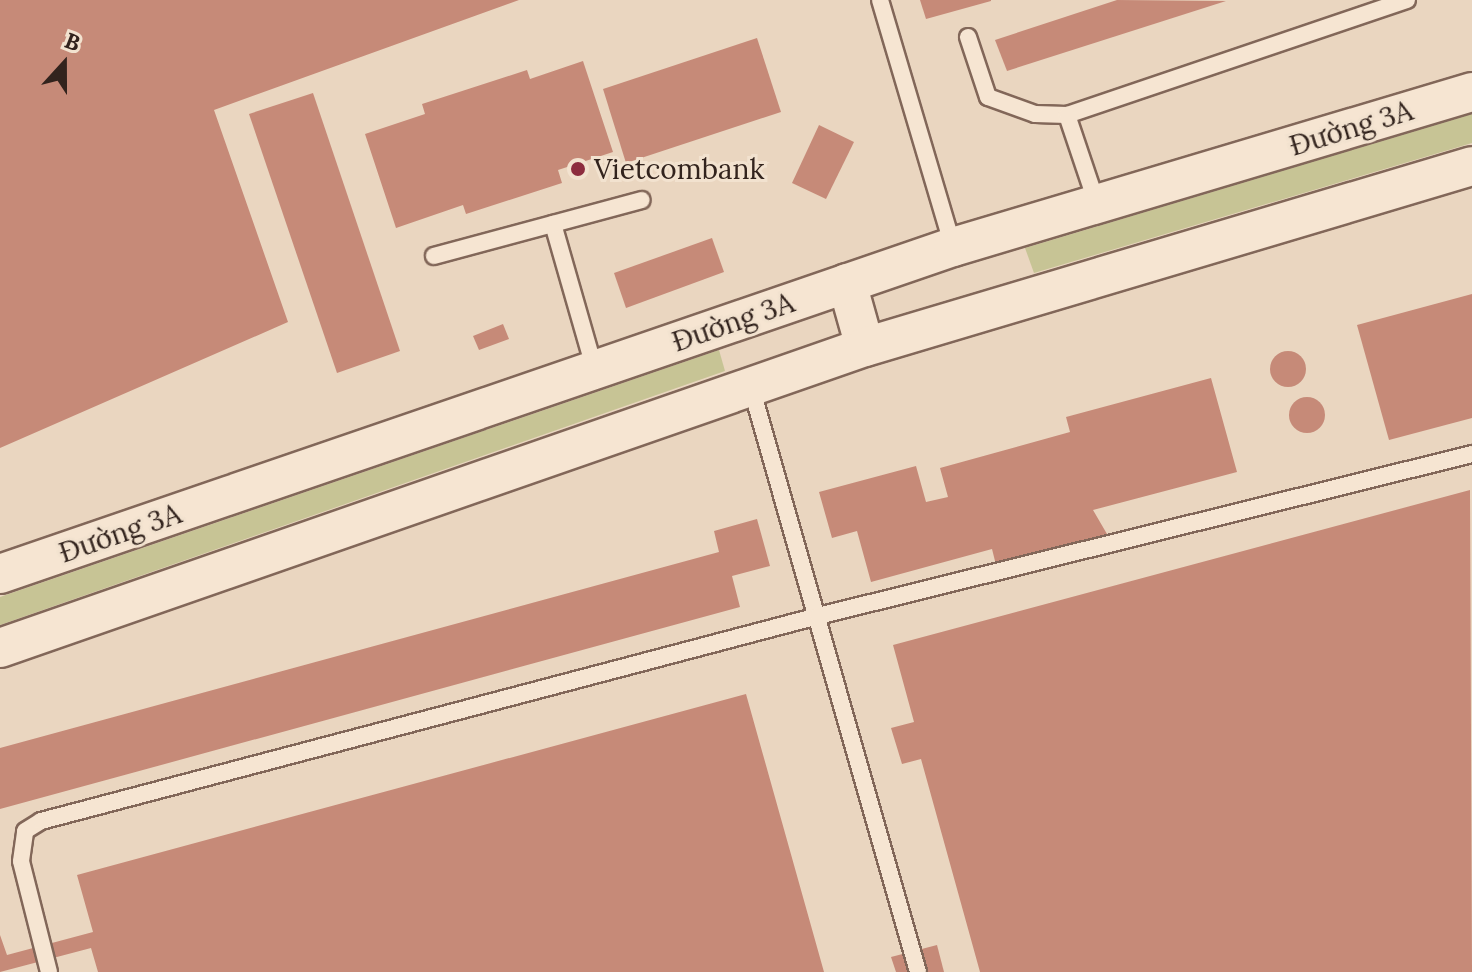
<!DOCTYPE html>
<html>
<head>
<meta charset="utf-8">
<style>
  body { margin:0 }
  #map { position:relative; width:1472px; height:972px; overflow:hidden; background:#ead6c0; font-family:Lora,serif }
  div>[style] { position:absolute }
  .green>* { inset:0; background:#c7c495 }
  .building>* { inset:0; background:#c68a78 }
  .round { border-radius:50% }
  .roads { filter:drop-shadow(2px 0 #826759) drop-shadow(-2px 0 #826759) drop-shadow(0 2px #826759) drop-shadow(0 -2px #826759) }
  .service>* { height:16px; margin:-8px; padding:0 8px; transform-origin:8px; border-radius:8px; background:#f6e5d2 }
  .tertiary>* { height:38px; margin:-19px; padding:0 19px; transform-origin:19px; border-radius:19px; background:#f6e5d2 }
  .dots>* { width:22px; height:22px; translate:-50% -50%; box-sizing:border-box; border:4px solid #f2e2cf; border-radius:50% }
  span { translate:-50% -50%; white-space:nowrap; text-align:center; line-height:1.15; -webkit-text-stroke:6px #f2e2cf; paint-order:stroke }
  .street-label { font-size:28px; color:#32231d }
  .poi-label { font-size:28px; color:#32231d }
  .left { translate:0 -50%; text-align:left }
  .north { position:absolute; left:24px; top:24px; width:80px; height:80px; -webkit-text-stroke:6px #f2e2cf; paint-order:stroke; rotate:21deg; font-size:22px; font-weight:700; line-height:32px; text-align:center; color:#32231d }
  .north::after { content:''; display:block; margin:auto; width:28px; height:36px; background:#32231d; clip-path:polygon(50% 0,100% 100%,50% 72%,0 100%) }
</style>
</head>
<body>
<div id="map">
  <div class="green">
    <div style="clip-path:polygon(1472px 114px,1472px 143px,1034px 273px,1025px 248px)"></div>
    <div style="clip-path:polygon(719px 350px,725px 371px,0 625px,0 597px)"></div>
  </div>
  <div class="building">
    <div style="clip-path:polygon(0 0,519px 0,214px 110px,288px 322px,0 448px)"></div>
    <div style="clip-path:polygon(920px 0,991px 0,991px 1px,926px 19px)"></div>
    <div style="clip-path:polygon(1117px 0,1226px 1px,1007px 71px,995px 40px)"></div>
    <div style="clip-path:polygon(757px 38px,781px 112px,626px 163px,603px 89px)"></div>
    <div style="clip-path:polygon(583px 61px,613px 152px,558px 170px,562px 183px,466px 214px,463px 205px,396px 228px,365px 134px,425px 114px,422px 104px,527px 70px,530px 79px)"></div>
    <div style="clip-path:polygon(313px 93px,400px 351px,337px 373px,249px 114px)"></div>
    <div style="clip-path:polygon(819px 125px,854px 142px,826px 199px,792px 183px)"></div>
    <div style="clip-path:polygon(712px 238px,724px 272px,626px 308px,614px 273px)"></div>
    <div style="clip-path:polygon(1472px 294px,1472px 418px,1389px 440px,1357px 325px)"></div>
    <div style="clip-path:polygon(503px 324px,509px 339px,479px 350px,473px 336px)"></div>
    <div class="round" style="left:1270px;top:351px;width:36px;height:36px"></div>
    <div style="clip-path:polygon(1211px 378px,1237px 472px,1093px 510px,1107px 534px,996px 565px,992px 549px,871px 582px,857px 531px,832px 538px,819px 492px,916px 466px,926px 502px,948px 497px,940px 468px,1070px 432px,1066px 417px)"></div>
    <div class="round" style="left:1289px;top:397px;width:36px;height:36px"></div>
    <div style="clip-path:polygon(1470px 490px,1472px 972px,980px 972px,921px 759px,902px 764px,891px 728px,914px 722px,893px 645px)"></div>
    <div style="clip-path:polygon(757px 519px,770px 566px,732px 576px,740px 607px,0 809px,0 748px,719px 552px,714px 531px)"></div>
    <div style="clip-path:polygon(746px 694px,824px 972px,98px 972px,91px 948px,0 972px,0 935px,7px 955px,93px 932px,77px 875px)"></div>
    <div style="clip-path:polygon(937px 945px,944px 972px,896px 972px,891px 957px)"></div>
  </div>
  <div class="roads">
    <div class="service">
      <div style="left:880px;top:0;width:258px;rotate:73.5deg"></div>
      <div style="left:968px;top:37px;width:63px;rotate:71.6deg"></div>
      <div style="left:988px;top:97px;width:50px;rotate:19.9deg"></div>
      <div style="left:1035px;top:114px;width:32px;rotate:2deg"></div>
      <div style="left:1067px;top:115px;width:359px;rotate:-18.7deg"></div>
      <div style="left:1067px;top:115px;width:94px;rotate:71.4deg"></div>
      <div style="left:553px;top:224px;width:152px;rotate:74deg"></div>
      <div style="left:434px;top:256px;width:215px;rotate:-15.1deg"></div>
      <div style="left:751px;top:387px;width:608px;rotate:74.07deg"></div>
      <div style="left:49px;top:972px;width:114px;rotate:-104.2deg"></div>
      <div style="left:21px;top:861px;width:30px;rotate:-82deg"></div>
      <div style="left:25px;top:831px;width:19px;rotate:-32deg"></div>
      <div style="left:41px;top:821px;width:804px;rotate:-14.78deg"></div>
      <div style="left:818px;top:616px;width:674px;rotate:-13.91deg"></div>
    </div>
    <div class="tertiary">
      <div style="left:847px;top:283px;width:66px;rotate:74.3deg"></div>
      <div style="left:0;top:574px;width:1008px;rotate:-18.94deg"></div>
      <div style="left:953px;top:247px;width:542px;rotate:-16.63deg"></div>
      <div style="left:0;top:648px;width:916px;rotate:-19.19deg"></div>
      <div style="left:865px;top:347px;width:633px;rotate:-16.6deg"></div>
    </div>
  </div>
  <div class="dots">
    <div style="left:578px;top:169px;background:#8d2d3f"></div>
  </div>
  <div class="street-label">
    <span style="left:1351px;top:128px;rotate:-17deg">Đường 3A</span>
    <span style="left:733px;top:322px;rotate:-19deg">Đường 3A</span>
    <span style="left:120px;top:533px;rotate:-19deg">Đường 3A</span>
  </div>
  <div class="poi-label">
    <span class="left" style="left:594px;top:169px">Vietcombank</span>
  </div>
  <div class="north">B</div>
</div>
</body>
</html>
